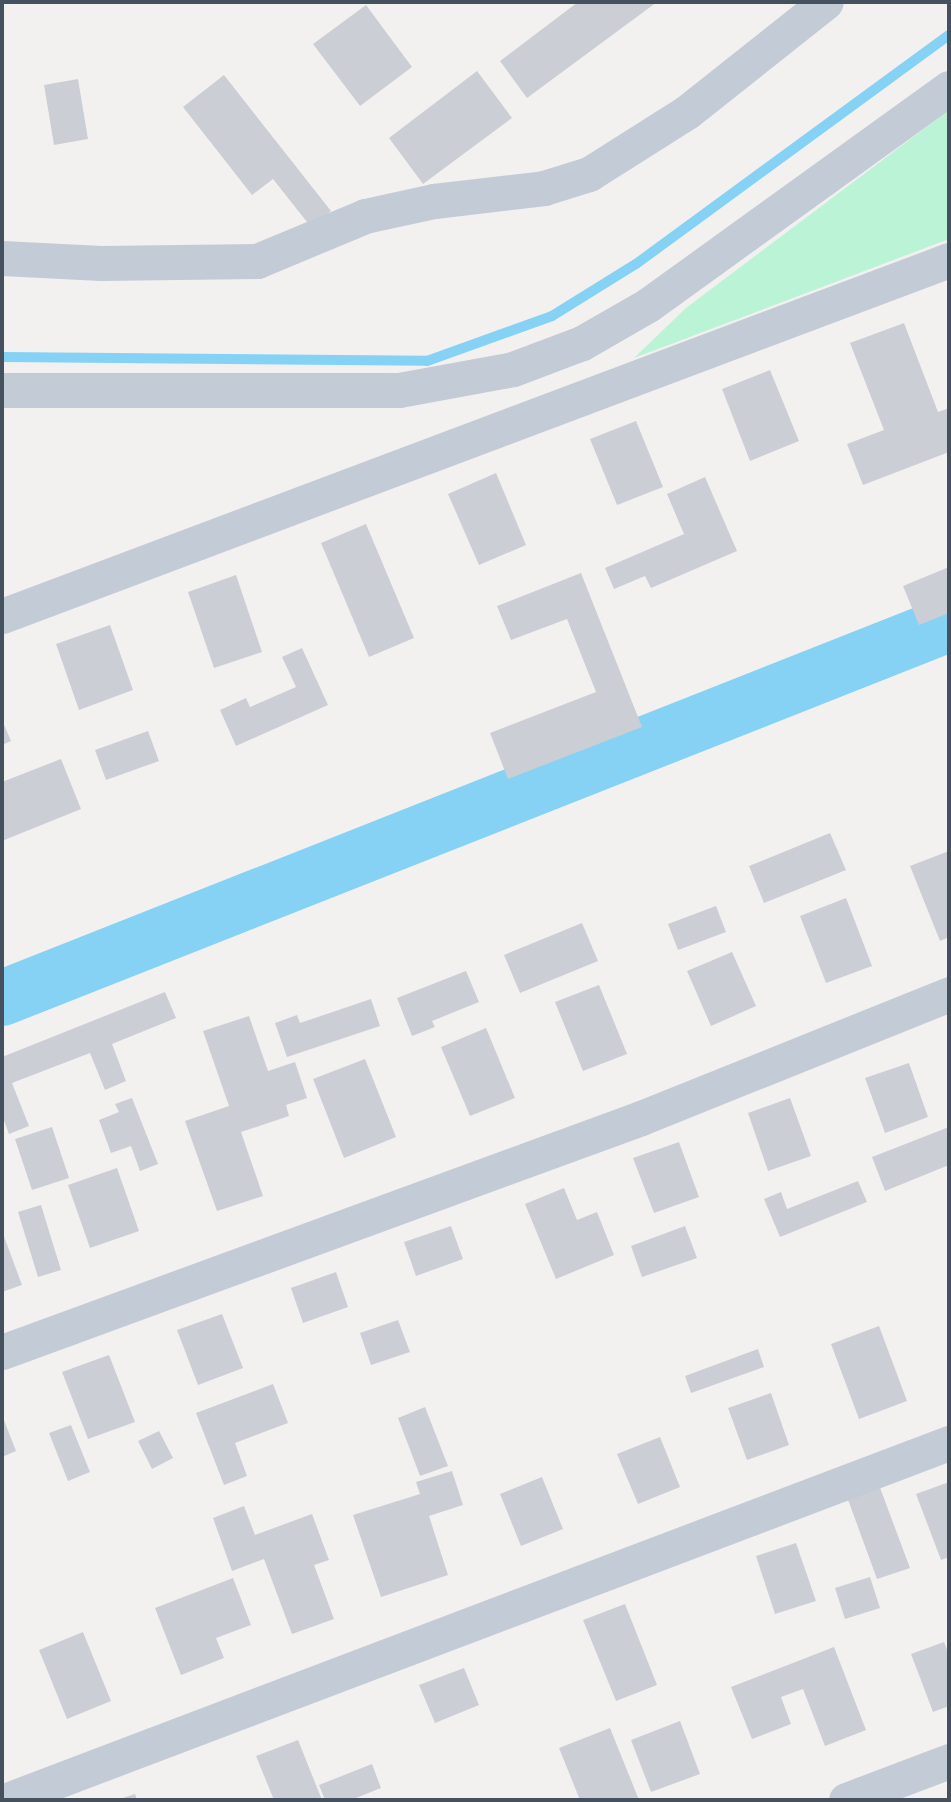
<!DOCTYPE html>
<html>
<head>
<meta charset="utf-8">
<style>
  body { margin:0 }
  #map { position:relative; width:951px; height:1802px; overflow:hidden; background:#f3f0f0; font-family:Montserrat,sans-serif }
  div>[style] { position:absolute }
  .green>* { inset:0; background:#bbf3d7 }
  .stream>* { height:10px; margin:-5px; padding:0 5px; transform-origin:5px; border-radius:5px; background:#85d2f4 }
  .river>* { height:56px; margin:-28px; padding:0 28px; transform-origin:28px; border-radius:28px; background:#85d2f4 }
  .building>* { inset:0; background:#ccced6 }
  .street>* { height:35px; margin:-17.5px; padding:0 17.5px; transform-origin:17.5px; border-radius:17.5px; background:#c3cbd6 }
  span { translate:-50% -50%; white-space:nowrap; text-align:center; line-height:1.15; -webkit-text-stroke:5px #fff; paint-order:stroke }
  .frame { position:absolute; inset:0; border:4px solid #465160; pointer-events:none }
</style>
</head>
<body>
<div id="map">
  <div class="green">
    <div style="clip-path:polygon(949px 110px,949px 239px,634px 358px,686px 308px)"></div>
  </div>
  <div class="stream">
    <div style="left:2px;top:357px;width:425px;rotate:0.5deg"></div>
    <div style="left:427px;top:361px;width:133px;rotate:-19.8deg"></div>
    <div style="left:552px;top:316px;width:99px;rotate:-31.8deg"></div>
    <div style="left:636px;top:264px;width:388px;rotate:-36.2deg"></div>
  </div>
  <div class="river">
    <div style="left:2px;top:998px;width:1018px;rotate:-21.55deg"></div>
  </div>
  <div class="building">
    <div style="clip-path:polygon(578px 2px,657px 2px,527px 98px,500px 61px)"></div>
    <div style="clip-path:polygon(366px 5px,412px 67px,360px 106px,313px 44px)"></div>
    <div style="clip-path:polygon(477px 71px,512px 118px,423px 184px,389px 138px)"></div>
    <div style="clip-path:polygon(224px 75px,331px 211px,311px 227px,273px 179px,252px 195px,183px 107px)"></div>
    <div style="clip-path:polygon(78px 79px,88px 139px,54px 145px,44px 85px)"></div>
    <div style="clip-path:polygon(904px 323px,938px 412px,949px 408px,949px 452px,863px 485px,847px 444px,884px 430px,850px 343px)"></div>
    <div style="clip-path:polygon(770px 370px,799px 441px,750px 461px,722px 389px)"></div>
    <div style="clip-path:polygon(636px 421px,663px 487px,617px 505px,590px 439px)"></div>
    <div style="clip-path:polygon(496px 473px,526px 545px,479px 565px,448px 494px)"></div>
    <div style="clip-path:polygon(705px 477px,737px 551px,651px 588px,645px 576px,614px 589px,605px 568px,684px 534px,667px 494px)"></div>
    <div style="clip-path:polygon(366px 524px,414px 638px,369px 657px,321px 543px)"></div>
    <div style="clip-path:polygon(949px 567px,949px 613px,919px 625px,903px 586px)"></div>
    <div style="clip-path:polygon(581px 573px,642px 727px,508px 779px,490px 733px,596px 692px,567px 619px,511px 640px,497px 606px)"></div>
    <div style="clip-path:polygon(236px 575px,262px 652px,214px 668px,188px 592px)"></div>
    <div style="clip-path:polygon(110px 625px,133px 690px,79px 710px,56px 644px)"></div>
    <div style="clip-path:polygon(302px 648px,328px 705px,236px 746px,220px 710px,246px 698px,250px 707px,296px 687px,282px 657px)"></div>
    <div style="clip-path:polygon(2px 720px,11px 741px,2px 745px)"></div>
    <div style="clip-path:polygon(148px 731px,159px 761px,106px 780px,95px 750px)"></div>
    <div style="clip-path:polygon(61px 759px,81px 809px,2px 841px,2px 782px)"></div>
    <div style="clip-path:polygon(830px 833px,846px 870px,764px 903px,749px 866px)"></div>
    <div style="clip-path:polygon(949px 851px,949px 937px,940px 941px,910px 866px)"></div>
    <div style="clip-path:polygon(846px 898px,872px 966px,826px 983px,800px 916px)"></div>
    <div style="clip-path:polygon(716px 906px,726px 932px,678px 950px,668px 924px)"></div>
    <div style="clip-path:polygon(582px 923px,598px 961px,520px 993px,504px 955px)"></div>
    <div style="clip-path:polygon(732px 952px,756px 1006px,711px 1026px,687px 971px)"></div>
    <div style="clip-path:polygon(466px 971px,479px 1002px,432px 1021px,435px 1027px,412px 1036px,397px 998px)"></div>
    <div style="clip-path:polygon(599px 985px,627px 1054px,583px 1071px,555px 1002px)"></div>
    <div style="clip-path:polygon(165px 992px,176px 1018px,112px 1044px,126px 1081px,105px 1090px,90px 1053px,12px 1083px,29px 1126px,9px 1134px,2px 1115px,2px 1057px)"></div>
    <div style="clip-path:polygon(371px 999px,380px 1026px,287px 1057px,275px 1023px,297px 1015px,300px 1023px)"></div>
    <div style="clip-path:polygon(249px 1016px,268px 1071px,295px 1062px,307px 1098px,286px 1105px,289px 1116px,241px 1132px,263px 1196px,217px 1211px,185px 1121px,229px 1106px,203px 1031px)"></div>
    <div style="clip-path:polygon(486px 1028px,515px 1098px,470px 1116px,441px 1047px)"></div>
    <div style="clip-path:polygon(365px 1059px,396px 1137px,344px 1158px,313px 1079px)"></div>
    <div style="clip-path:polygon(909px 1063px,928px 1117px,885px 1133px,865px 1078px)"></div>
    <div style="clip-path:polygon(132px 1098px,158px 1164px,140px 1171px,131px 1146px,111px 1153px,99px 1120px,119px 1112px,115px 1104px)"></div>
    <div style="clip-path:polygon(790px 1098px,811px 1156px,768px 1171px,748px 1113px)"></div>
    <div style="clip-path:polygon(52px 1127px,69px 1178px,32px 1190px,15px 1139px)"></div>
    <div style="clip-path:polygon(949px 1127px,949px 1165px,885px 1191px,872px 1157px)"></div>
    <div style="clip-path:polygon(679px 1142px,699px 1197px,654px 1213px,633px 1158px)"></div>
    <div style="clip-path:polygon(117px 1168px,139px 1231px,90px 1248px,68px 1185px)"></div>
    <div style="clip-path:polygon(858px 1181px,867px 1202px,780px 1237px,764px 1199px,781px 1192px,787px 1209px)"></div>
    <div style="clip-path:polygon(564px 1188px,577px 1220px,597px 1212px,614px 1255px,556px 1279px,525px 1204px)"></div>
    <div style="clip-path:polygon(41px 1205px,61px 1270px,38px 1277px,18px 1212px)"></div>
    <div style="clip-path:polygon(451px 1226px,463px 1259px,416px 1276px,404px 1242px)"></div>
    <div style="clip-path:polygon(685px 1226px,697px 1258px,642px 1277px,631px 1246px)"></div>
    <div style="clip-path:polygon(2px 1231px,22px 1285px,2px 1292px)"></div>
    <div style="clip-path:polygon(336px 1272px,348px 1307px,303px 1323px,291px 1288px)"></div>
    <div style="clip-path:polygon(222px 1314px,243px 1368px,198px 1385px,177px 1330px)"></div>
    <div style="clip-path:polygon(398px 1320px,410px 1352px,371px 1365px,360px 1333px)"></div>
    <div style="clip-path:polygon(879px 1326px,907px 1401px,859px 1419px,831px 1344px)"></div>
    <div style="clip-path:polygon(758px 1349px,764px 1367px,691px 1393px,685px 1376px)"></div>
    <div style="clip-path:polygon(109px 1355px,135px 1422px,88px 1439px,62px 1372px)"></div>
    <div style="clip-path:polygon(273px 1384px,288px 1423px,235px 1443px,247px 1476px,224px 1485px,196px 1413px)"></div>
    <div style="clip-path:polygon(771px 1393px,789px 1445px,747px 1460px,728px 1408px)"></div>
    <div style="clip-path:polygon(425px 1407px,448px 1466px,420px 1476px,398px 1418px)"></div>
    <div style="clip-path:polygon(2px 1415px,16px 1451px,2px 1457px)"></div>
    <div style="clip-path:polygon(71px 1425px,90px 1472px,68px 1481px,49px 1433px)"></div>
    <div style="clip-path:polygon(159px 1431px,173px 1458px,152px 1469px,138px 1441px)"></div>
    <div style="clip-path:polygon(660px 1437px,680px 1487px,638px 1504px,617px 1454px)"></div>
    <div style="clip-path:polygon(452px 1471px,463px 1505px,429px 1516px,448px 1575px,381px 1597px,353px 1515px,420px 1494px,416px 1482px)"></div>
    <div style="clip-path:polygon(542px 1477px,563px 1529px,521px 1546px,500px 1494px)"></div>
    <div style="clip-path:polygon(949px 1482px,949px 1557px,941px 1560px,916px 1494px)"></div>
    <div style="clip-path:polygon(879px 1485px,910px 1568px,877px 1579px,847px 1497px)"></div>
    <div style="clip-path:polygon(244px 1506px,255px 1535px,312px 1514px,329px 1560px,314px 1565px,334px 1619px,292px 1634px,264px 1559px,232px 1571px,213px 1518px)"></div>
    <div style="clip-path:polygon(796px 1543px,816px 1601px,775px 1614px,756px 1556px)"></div>
    <div style="clip-path:polygon(870px 1577px,880px 1608px,845px 1619px,835px 1588px)"></div>
    <div style="clip-path:polygon(233px 1578px,251px 1625px,216px 1638px,224px 1658px,181px 1675px,155px 1608px)"></div>
    <div style="clip-path:polygon(625px 1604px,657px 1685px,616px 1701px,583px 1620px)"></div>
    <div style="clip-path:polygon(83px 1632px,111px 1701px,67px 1719px,39px 1650px)"></div>
    <div style="clip-path:polygon(944px 1642px,949px 1655px,949px 1706px,933px 1712px,911px 1654px)"></div>
    <div style="clip-path:polygon(834px 1647px,866px 1730px,825px 1746px,803px 1689px,781px 1697px,791px 1724px,752px 1739px,731px 1687px)"></div>
    <div style="clip-path:polygon(464px 1668px,479px 1705px,435px 1723px,419px 1685px)"></div>
    <div style="clip-path:polygon(680px 1721px,700px 1774px,651px 1792px,631px 1740px)"></div>
    <div style="clip-path:polygon(610px 1728px,639px 1800px,580px 1800px,559px 1748px)"></div>
    <div style="clip-path:polygon(298px 1740px,322px 1800px,274px 1800px,256px 1756px)"></div>
    <div style="clip-path:polygon(372px 1764px,381px 1788px,351px 1800px,325px 1800px,319px 1785px)"></div>
    <div style="clip-path:polygon(135px 1794px,137px 1800px,117px 1800px)"></div>
  </div>
  <div class="street">
    <div style="left:2px;top:258px;width:99px;rotate:2.9deg"></div>
    <div style="left:101px;top:263px;width:156px;rotate:-0.7deg"></div>
    <div style="left:257px;top:261px;width:117px;rotate:-22.6deg"></div>
    <div style="left:365px;top:216px;width:71px;rotate:-12.3deg"></div>
    <div style="left:434px;top:201px;width:111px;rotate:-6.7deg"></div>
    <div style="left:544px;top:188px;width:47px;rotate:-17.3deg"></div>
    <div style="left:589px;top:174px;width:116px;rotate:-32.3deg"></div>
    <div style="left:687px;top:112px;width:177px;rotate:-38.4deg"></div>
    <div style="left:2px;top:390px;width:397px"></div>
    <div style="left:399px;top:390px;width:116px;rotate:-10.4deg"></div>
    <div style="left:513px;top:369px;width:74px;rotate:-20.6deg"></div>
    <div style="left:582px;top:343px;width:76px;rotate:-29.9deg"></div>
    <div style="left:648px;top:305px;width:371px;rotate:-35.8deg"></div>
    <div style="left:2px;top:616px;width:1012px;rotate:-20.6deg"></div>
    <div style="left:2px;top:1352px;width:680px;rotate:-20.11deg"></div>
    <div style="left:641px;top:1118px;width:332px;rotate:-21.9deg"></div>
    <div style="left:7px;top:1800px;width:1007px;rotate:-20.76deg"></div>
    <div style="left:846px;top:1800px;width:110px;rotate:-20.7deg"></div>
  </div>
  <div class="frame"></div>
</div>
</body>
</html>
